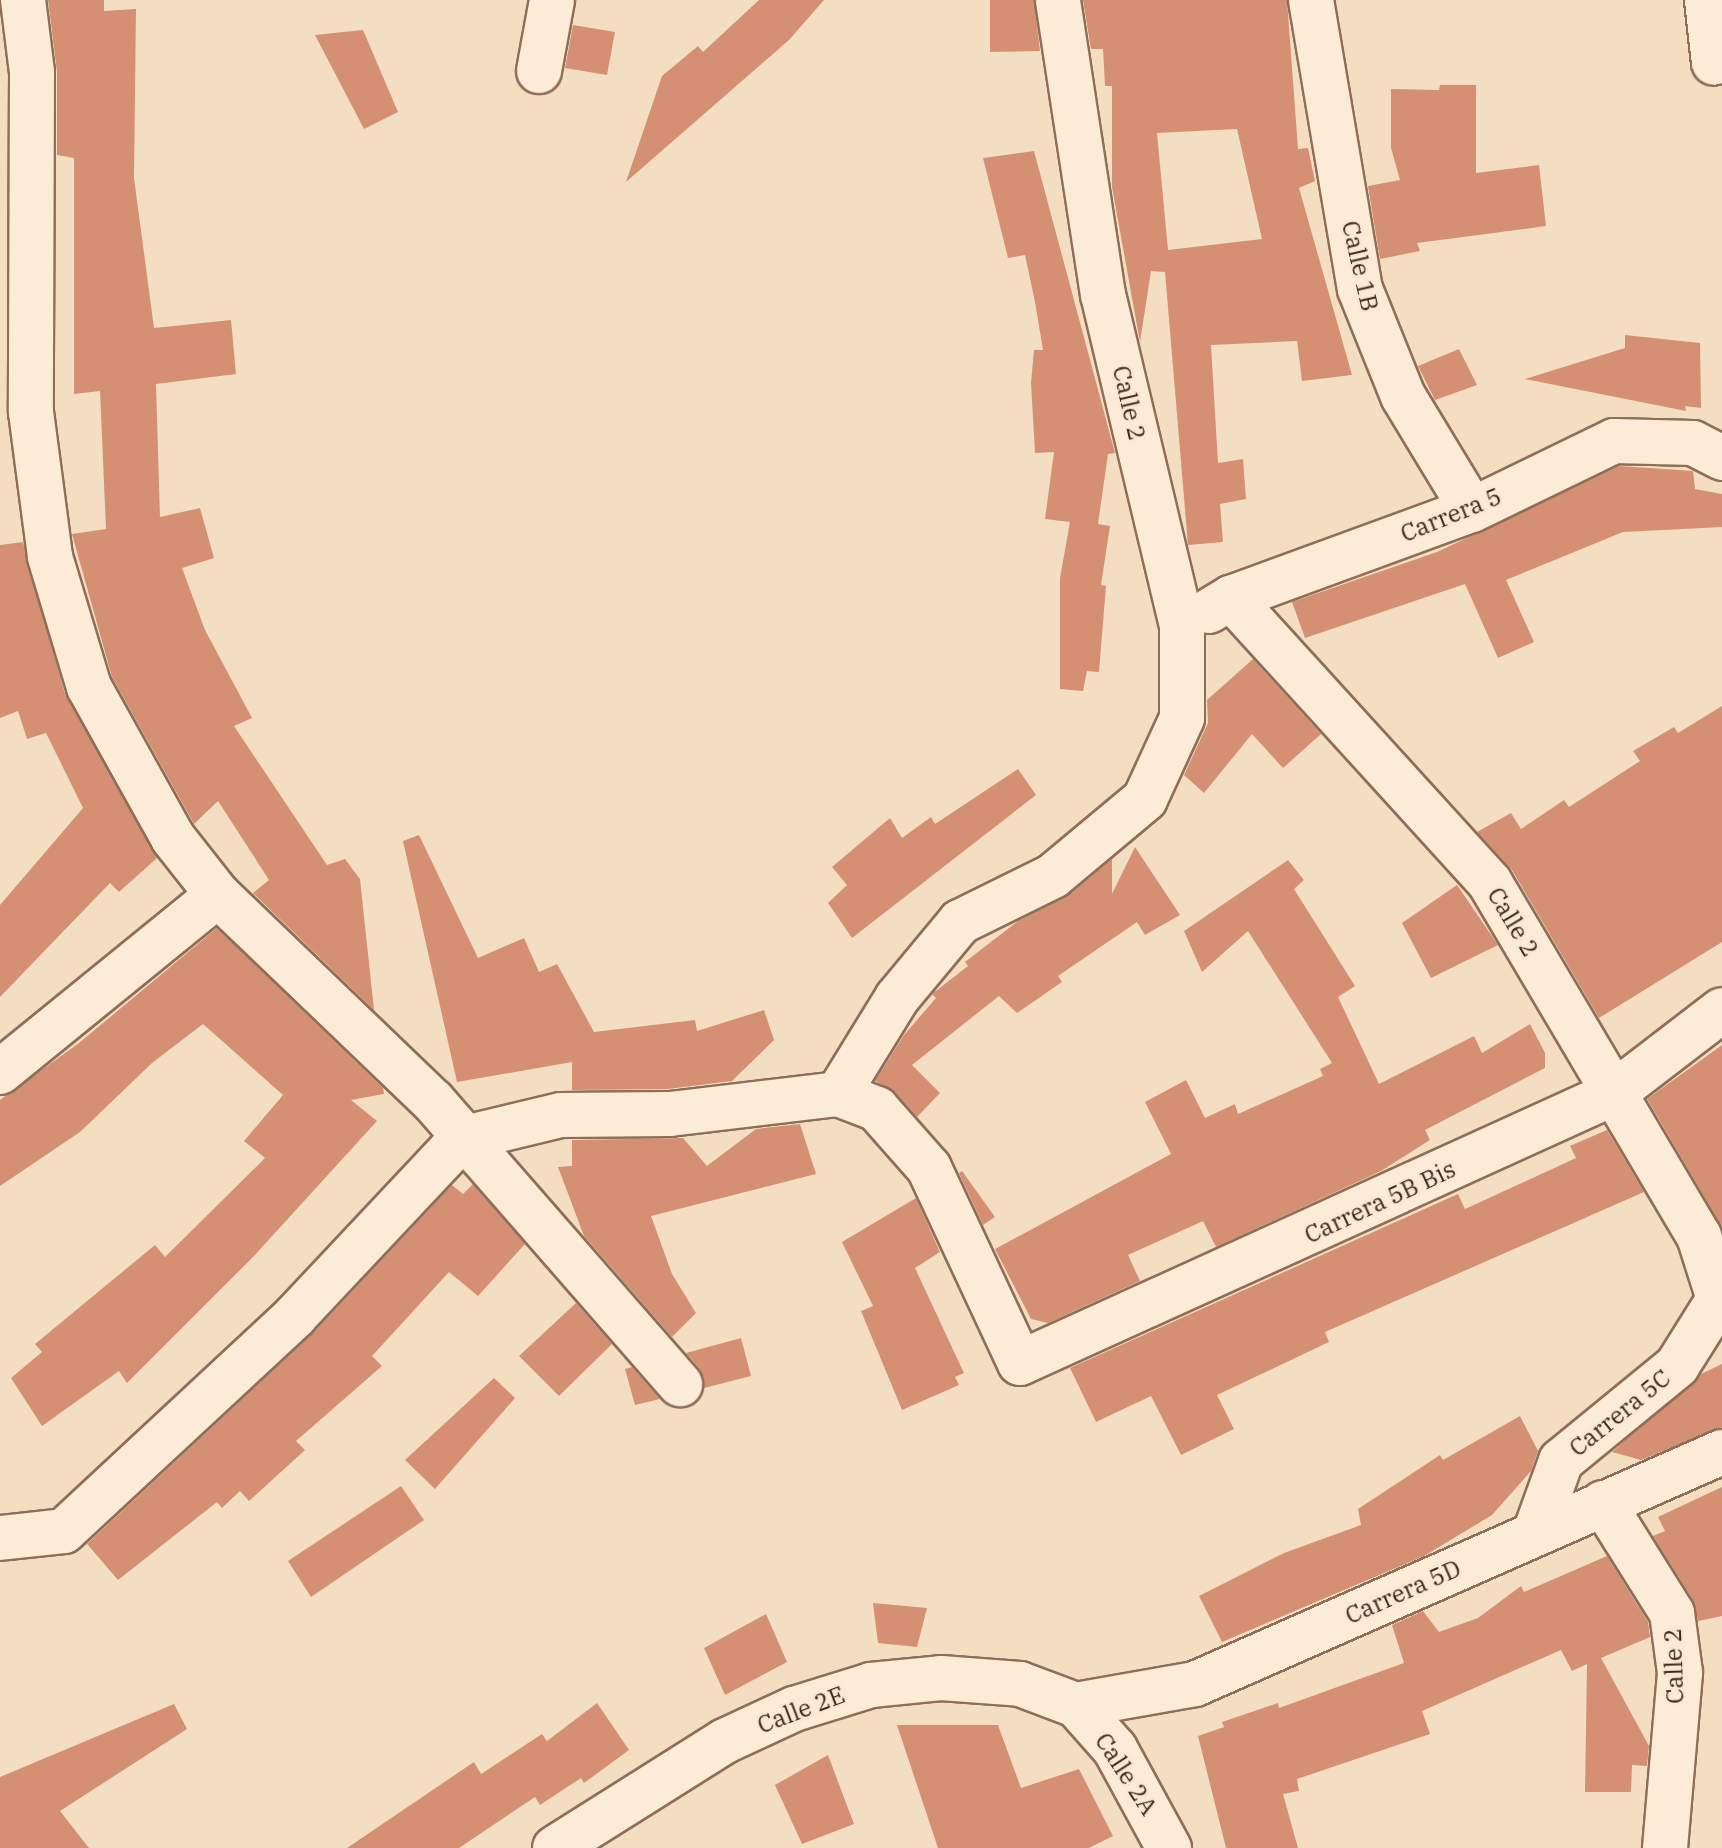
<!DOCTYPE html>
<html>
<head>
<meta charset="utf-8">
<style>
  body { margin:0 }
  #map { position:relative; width:1722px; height:1848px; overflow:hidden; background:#f3dec2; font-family:"IBM Plex Serif",serif }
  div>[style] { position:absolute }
  .building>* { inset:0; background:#d59074 }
  .roads { filter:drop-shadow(2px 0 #8f6e57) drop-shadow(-2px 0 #8f6e57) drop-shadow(0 2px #8f6e57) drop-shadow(0 -2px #8f6e57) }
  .street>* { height:44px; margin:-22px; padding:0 22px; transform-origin:22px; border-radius:22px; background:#fcecd7 }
  .secondary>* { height:44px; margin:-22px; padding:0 22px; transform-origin:22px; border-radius:22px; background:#fcecd7 }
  span { translate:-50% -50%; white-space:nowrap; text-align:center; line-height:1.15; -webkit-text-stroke:6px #f9e9d3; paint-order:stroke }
  .street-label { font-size:24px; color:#3d281d }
</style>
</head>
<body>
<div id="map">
  <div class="building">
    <div style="clip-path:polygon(48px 0,104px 0,104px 11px,136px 9px,134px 178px,154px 328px,231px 320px,236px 374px,156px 384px,160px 517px,200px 508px,214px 558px,182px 568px,205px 630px,252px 718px,234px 726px,327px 865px,345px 859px,360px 879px,374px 1010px,253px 893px,269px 880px,218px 801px,194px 824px,112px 677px,72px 534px,106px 529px,100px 391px,74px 394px,74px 158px,57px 155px,57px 72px)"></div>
    <div style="clip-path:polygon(759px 0,824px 0,789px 40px,626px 182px,662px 76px,698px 46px,703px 52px)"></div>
    <div style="clip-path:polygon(990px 0,1034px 0,1040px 51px,990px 52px)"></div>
    <div style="clip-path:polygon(evenodd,1083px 0,1287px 0,1298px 149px,1308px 148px,1315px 181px,1299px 188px,1352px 375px,1302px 381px,1297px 341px,1211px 345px,1218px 463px,1243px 459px,1246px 499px,1220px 504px,1223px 542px,1188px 545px,1165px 272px,1151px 271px,1140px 342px,1112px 187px,1112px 86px,1105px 86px,1103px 49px,1091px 49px,1083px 0,1237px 129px,1262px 239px,1168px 250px,1157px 133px,1237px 129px)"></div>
    <div style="clip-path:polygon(573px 25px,615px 32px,607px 75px,565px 68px)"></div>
    <div style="clip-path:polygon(363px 30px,398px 112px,364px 129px,315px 35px)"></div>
    <div style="clip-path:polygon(1440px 85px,1476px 85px,1476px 173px,1539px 165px,1546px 226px,1417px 243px,1420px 251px,1380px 259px,1368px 186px,1400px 180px,1391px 148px,1391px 89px,1439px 90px)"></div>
    <div style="clip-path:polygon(1034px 151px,1115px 453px,1108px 454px,1098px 524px,1110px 526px,1101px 585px,1106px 586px,1099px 672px,1087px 671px,1083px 691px,1060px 689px,1060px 578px,1070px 522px,1045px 519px,1054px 452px,1035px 453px,1031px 383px,1034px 350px,1043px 350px,1035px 302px,1025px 255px,1008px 258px,983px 158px)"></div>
    <div style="clip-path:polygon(1625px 335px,1700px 343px,1701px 408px,1685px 406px,1686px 411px,1525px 379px,1625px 348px)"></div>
    <div style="clip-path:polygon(1459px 349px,1477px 385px,1435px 400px,1418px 366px)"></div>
    <div style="clip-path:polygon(1619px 466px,1693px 471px,1695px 489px,1722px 494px,1722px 527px,1623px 532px,1506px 580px,1534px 642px,1498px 658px,1465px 584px,1305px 638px,1292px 602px,1437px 552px)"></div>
    <div style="clip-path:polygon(23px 542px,65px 694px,157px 858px,119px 892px,110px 883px,0 997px,0 905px,83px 808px,46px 733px,27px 739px,18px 711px,0 718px,0 545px)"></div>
    <div style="clip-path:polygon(1253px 659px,1321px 734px,1283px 768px,1252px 734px,1204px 793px,1184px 775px,1208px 723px,1207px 700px)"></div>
    <div style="clip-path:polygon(1722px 706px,1722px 942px,1599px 1018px,1512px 870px,1477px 832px,1511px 813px,1521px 829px,1564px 800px,1569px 807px,1640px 761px,1633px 751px,1674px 727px,1678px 733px)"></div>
    <div style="clip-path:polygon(1018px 769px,1036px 795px,852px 938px,828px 903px,847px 885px,832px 867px,890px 818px,902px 838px,931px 817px,935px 824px)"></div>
    <div style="clip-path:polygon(419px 835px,478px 958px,524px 938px,539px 972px,557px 964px,594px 1032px,695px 1020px,697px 1031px,764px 1010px,774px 1040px,732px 1081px,668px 1089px,572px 1090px,572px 1062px,457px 1082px,403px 841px)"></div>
    <div style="clip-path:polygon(1135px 847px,1180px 915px,1145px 935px,1137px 922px,1058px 976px,1062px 982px,1017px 1013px,999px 996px,912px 1065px,940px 1093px,917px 1117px,895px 1092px,875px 1081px,904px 1035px,936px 998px,932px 994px,968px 966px,965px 962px,1018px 921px,1069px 895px,1112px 859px,1112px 894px)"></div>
    <div style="clip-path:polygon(1288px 860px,1304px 880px,1294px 889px,1355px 986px,1338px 997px,1379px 1084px,1474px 1036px,1482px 1053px,1530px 1024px,1545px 1053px,1545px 1068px,1425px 1130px,1430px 1140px,1381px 1171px,1216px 1247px,1203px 1221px,1128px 1255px,1140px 1281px,1048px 1323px,1031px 1319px,995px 1249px,1171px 1154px,1145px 1102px,1186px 1080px,1205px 1118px,1235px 1104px,1238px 1114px,1323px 1076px,1320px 1069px,1332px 1063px,1248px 931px,1202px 972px,1184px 931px)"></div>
    <div style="clip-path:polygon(1457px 885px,1498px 945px,1431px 978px,1402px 923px)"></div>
    <div style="clip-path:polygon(217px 928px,383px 1088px,384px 1094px,351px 1100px,377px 1121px,253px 1257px,127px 1383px,119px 1371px,42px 1426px,11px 1378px,42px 1352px,35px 1344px,155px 1245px,165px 1257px,265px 1158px,244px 1141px,283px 1095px,203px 1024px,152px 1063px,80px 1132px,0 1186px,0 1100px,79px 1043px)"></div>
    <div style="clip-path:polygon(1722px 1045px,1722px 1227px,1647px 1099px)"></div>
    <div style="clip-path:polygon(800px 1124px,816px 1174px,651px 1216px,672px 1274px,696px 1313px,672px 1337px,584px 1236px,558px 1167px,572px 1166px,572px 1140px,683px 1138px,707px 1166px,756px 1129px)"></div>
    <div style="clip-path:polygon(1607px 1130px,1644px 1192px,1325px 1332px,1329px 1342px,1217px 1395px,1234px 1429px,1181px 1455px,1151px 1396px,1096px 1422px,1070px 1368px,1458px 1194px,1465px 1209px,1576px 1158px,1570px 1146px)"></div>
    <div style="clip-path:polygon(962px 1171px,995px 1217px,983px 1225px,959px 1173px)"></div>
    <div style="clip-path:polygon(473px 1184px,525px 1244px,478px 1296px,449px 1272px,372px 1356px,382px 1366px,296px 1441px,305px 1450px,249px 1501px,240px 1491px,222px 1508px,217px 1502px,118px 1580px,87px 1544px,312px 1334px,452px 1185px,463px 1194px)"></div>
    <div style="clip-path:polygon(916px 1198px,940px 1252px,915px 1268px,964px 1373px,955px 1377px,959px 1385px,902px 1410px,861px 1311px,873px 1306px,842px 1242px)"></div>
    <div style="clip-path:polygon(576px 1303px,612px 1344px,559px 1396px,519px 1356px)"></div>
    <div style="clip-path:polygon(741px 1338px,751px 1376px,704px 1388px,699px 1368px,686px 1353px)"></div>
    <div style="clip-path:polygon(1722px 1364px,1722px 1427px,1641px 1460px,1612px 1452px,1701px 1374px)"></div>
    <div style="clip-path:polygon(632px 1367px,660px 1399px,635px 1405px,625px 1369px)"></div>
    <div style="clip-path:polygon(494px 1378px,515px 1398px,435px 1489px,405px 1460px)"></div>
    <div style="clip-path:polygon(1520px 1416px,1538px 1451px,1531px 1471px,1492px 1515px,1424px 1556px,1222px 1642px,1199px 1596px,1284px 1553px,1361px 1525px,1358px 1509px,1440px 1455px,1443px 1460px)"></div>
    <div style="clip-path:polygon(401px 1486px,424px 1520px,311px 1597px,288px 1561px)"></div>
    <div style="clip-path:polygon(1722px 1487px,1722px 1616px,1698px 1621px,1693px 1600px,1653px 1536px,1665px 1531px,1658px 1517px)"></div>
    <div style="clip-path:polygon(1607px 1556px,1648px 1622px,1650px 1637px,1601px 1658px,1649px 1746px,1647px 1766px,1632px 1765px,1631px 1792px,1585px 1792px,1587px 1664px,1572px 1671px,1561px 1650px,1422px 1711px,1430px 1734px,1297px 1779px,1299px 1791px,1283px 1794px,1298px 1848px,1226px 1848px,1198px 1736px,1224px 1727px,1222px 1722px,1278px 1703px,1279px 1708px,1404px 1663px,1392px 1625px,1423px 1611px,1439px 1632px,1478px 1618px,1521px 1586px,1524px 1592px)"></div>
    <div style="clip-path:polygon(873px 1603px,927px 1608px,917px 1647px,878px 1643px)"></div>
    <div style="clip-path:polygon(766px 1614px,787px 1662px,725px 1695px,704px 1648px)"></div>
    <div style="clip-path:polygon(597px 1703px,629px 1750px,584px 1783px,581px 1778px,540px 1805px,535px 1797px,459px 1848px,347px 1848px,474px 1762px,481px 1774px,542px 1734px,547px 1741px)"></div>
    <div style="clip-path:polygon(174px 1704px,187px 1729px,60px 1811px,89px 1848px,0 1848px,0 1777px)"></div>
    <div style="clip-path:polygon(897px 1725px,998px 1725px,1021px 1788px,1079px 1769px,1113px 1836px,1089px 1848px,938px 1848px)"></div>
    <div style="clip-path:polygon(828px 1755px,854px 1824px,802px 1844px,775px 1785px)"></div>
  </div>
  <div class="roads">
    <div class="street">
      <div style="left:23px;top:0;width:73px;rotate:82.9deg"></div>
      <div style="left:32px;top:72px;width:340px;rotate:90.2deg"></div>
      <div style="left:31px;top:412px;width:146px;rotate:82.5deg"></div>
      <div style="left:50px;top:557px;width:136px;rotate:73.3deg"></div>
      <div style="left:89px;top:687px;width:173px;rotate:60.9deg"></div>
      <div style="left:173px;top:838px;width:73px;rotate:51.7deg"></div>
      <div style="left:218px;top:895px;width:298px;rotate:43.8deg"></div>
      <div style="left:433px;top:1101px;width:376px;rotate:48.9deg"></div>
      <div style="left:1311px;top:0;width:293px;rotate:80.4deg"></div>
      <div style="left:1360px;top:289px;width:115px;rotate:68.1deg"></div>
      <div style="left:1403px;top:396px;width:133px;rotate:58.8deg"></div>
      <div style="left:1707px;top:0;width:63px;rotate:83.7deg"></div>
      <div style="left:539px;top:71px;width:72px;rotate:-79.6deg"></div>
      <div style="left:1231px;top:598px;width:385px;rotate:47.7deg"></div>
      <div style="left:1490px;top:883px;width:410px;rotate:59.4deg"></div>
      <div style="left:1699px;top:1236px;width:66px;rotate:72.4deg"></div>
      <div style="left:1719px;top:1299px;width:79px;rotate:122.1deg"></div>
      <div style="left:1677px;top:1366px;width:150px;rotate:140.7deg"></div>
      <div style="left:1561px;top:1461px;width:77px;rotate:109.9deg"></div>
      <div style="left:1209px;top:611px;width:26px;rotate:-31deg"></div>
      <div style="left:1231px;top:598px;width:257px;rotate:-20.1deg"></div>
      <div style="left:1472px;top:510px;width:158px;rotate:-25.9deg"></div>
      <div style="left:1614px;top:441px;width:79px;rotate:1.5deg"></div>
      <div style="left:1693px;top:443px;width:33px;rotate:27deg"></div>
      <div style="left:0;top:1072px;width:281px;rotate:-39.1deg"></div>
      <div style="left:838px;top:1094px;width:113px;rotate:-58.4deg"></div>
      <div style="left:897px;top:998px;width:99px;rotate:-50.3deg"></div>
      <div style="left:960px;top:922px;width:104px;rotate:-26.3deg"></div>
      <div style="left:1053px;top:876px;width:120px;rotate:-39.9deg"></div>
      <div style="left:1145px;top:799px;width:89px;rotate:-65.4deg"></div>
      <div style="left:1182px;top:718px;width:92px;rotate:-90deg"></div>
      <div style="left:1182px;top:626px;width:340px;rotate:-103.4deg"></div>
      <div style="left:1103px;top:295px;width:298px;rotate:-98.7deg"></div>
      <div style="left:1603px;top:1503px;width:130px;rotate:57.9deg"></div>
      <div style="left:1672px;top:1613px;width:61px;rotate:82.4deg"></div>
      <div style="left:1680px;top:1673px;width:176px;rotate:94.9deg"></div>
      <div style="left:0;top:1538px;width:64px;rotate:-6.2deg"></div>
      <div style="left:64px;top:1531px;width:316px;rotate:-42.9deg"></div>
      <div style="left:295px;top:1316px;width:243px;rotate:-46.8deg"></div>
      <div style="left:461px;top:1139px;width:103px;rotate:-13.5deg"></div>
      <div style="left:561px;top:1115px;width:109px;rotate:-0.5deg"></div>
      <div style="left:670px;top:1114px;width:169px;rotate:-6.8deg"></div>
      <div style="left:838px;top:1094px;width:42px;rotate:21deg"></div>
      <div style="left:877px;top:1109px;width:79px;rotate:48.6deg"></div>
      <div style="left:929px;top:1168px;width:215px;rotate:65deg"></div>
      <div style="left:1020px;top:1363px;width:652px;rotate:-24.44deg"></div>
      <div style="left:1614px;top:1093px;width:136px;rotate:-37.5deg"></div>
      <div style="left:1076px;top:1705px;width:59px;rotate:48.4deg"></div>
      <div style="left:1115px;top:1749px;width:113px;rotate:61.4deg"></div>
    </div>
    <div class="secondary">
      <div style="left:555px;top:1848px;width:201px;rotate:-32.2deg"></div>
      <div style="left:725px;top:1741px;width:76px;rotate:-24.9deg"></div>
      <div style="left:794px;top:1709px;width:81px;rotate:-17.3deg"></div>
      <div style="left:871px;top:1685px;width:70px;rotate:-5.7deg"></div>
      <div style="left:941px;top:1678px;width:79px;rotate:4.3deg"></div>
      <div style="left:1020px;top:1684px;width:60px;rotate:20.6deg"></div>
      <div style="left:1076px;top:1705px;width:121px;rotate:-10deg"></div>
      <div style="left:1195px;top:1684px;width:576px;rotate:-23.76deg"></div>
    </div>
  </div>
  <div class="street-label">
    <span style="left:1360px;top:266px;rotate:77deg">Calle 1B</span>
    <span style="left:1129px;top:403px;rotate:77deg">Calle 2</span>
    <span style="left:1451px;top:515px;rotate:-22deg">Carrera 5</span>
    <span style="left:1513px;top:922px;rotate:59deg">Calle 2</span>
    <span style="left:1380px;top:1202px;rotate:-25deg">Carrera 5B Bis</span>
    <span style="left:1620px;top:1413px;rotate:-39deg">Carrera 5C</span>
    <span style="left:1403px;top:1592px;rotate:-24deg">Carrera 5D</span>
    <span style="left:1674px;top:1666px;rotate:-92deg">Calle 2</span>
    <span style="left:801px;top:1710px;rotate:-21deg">Calle 2E</span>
    <span style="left:1126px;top:1774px;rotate:57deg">Calle 2A</span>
  </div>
</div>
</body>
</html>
